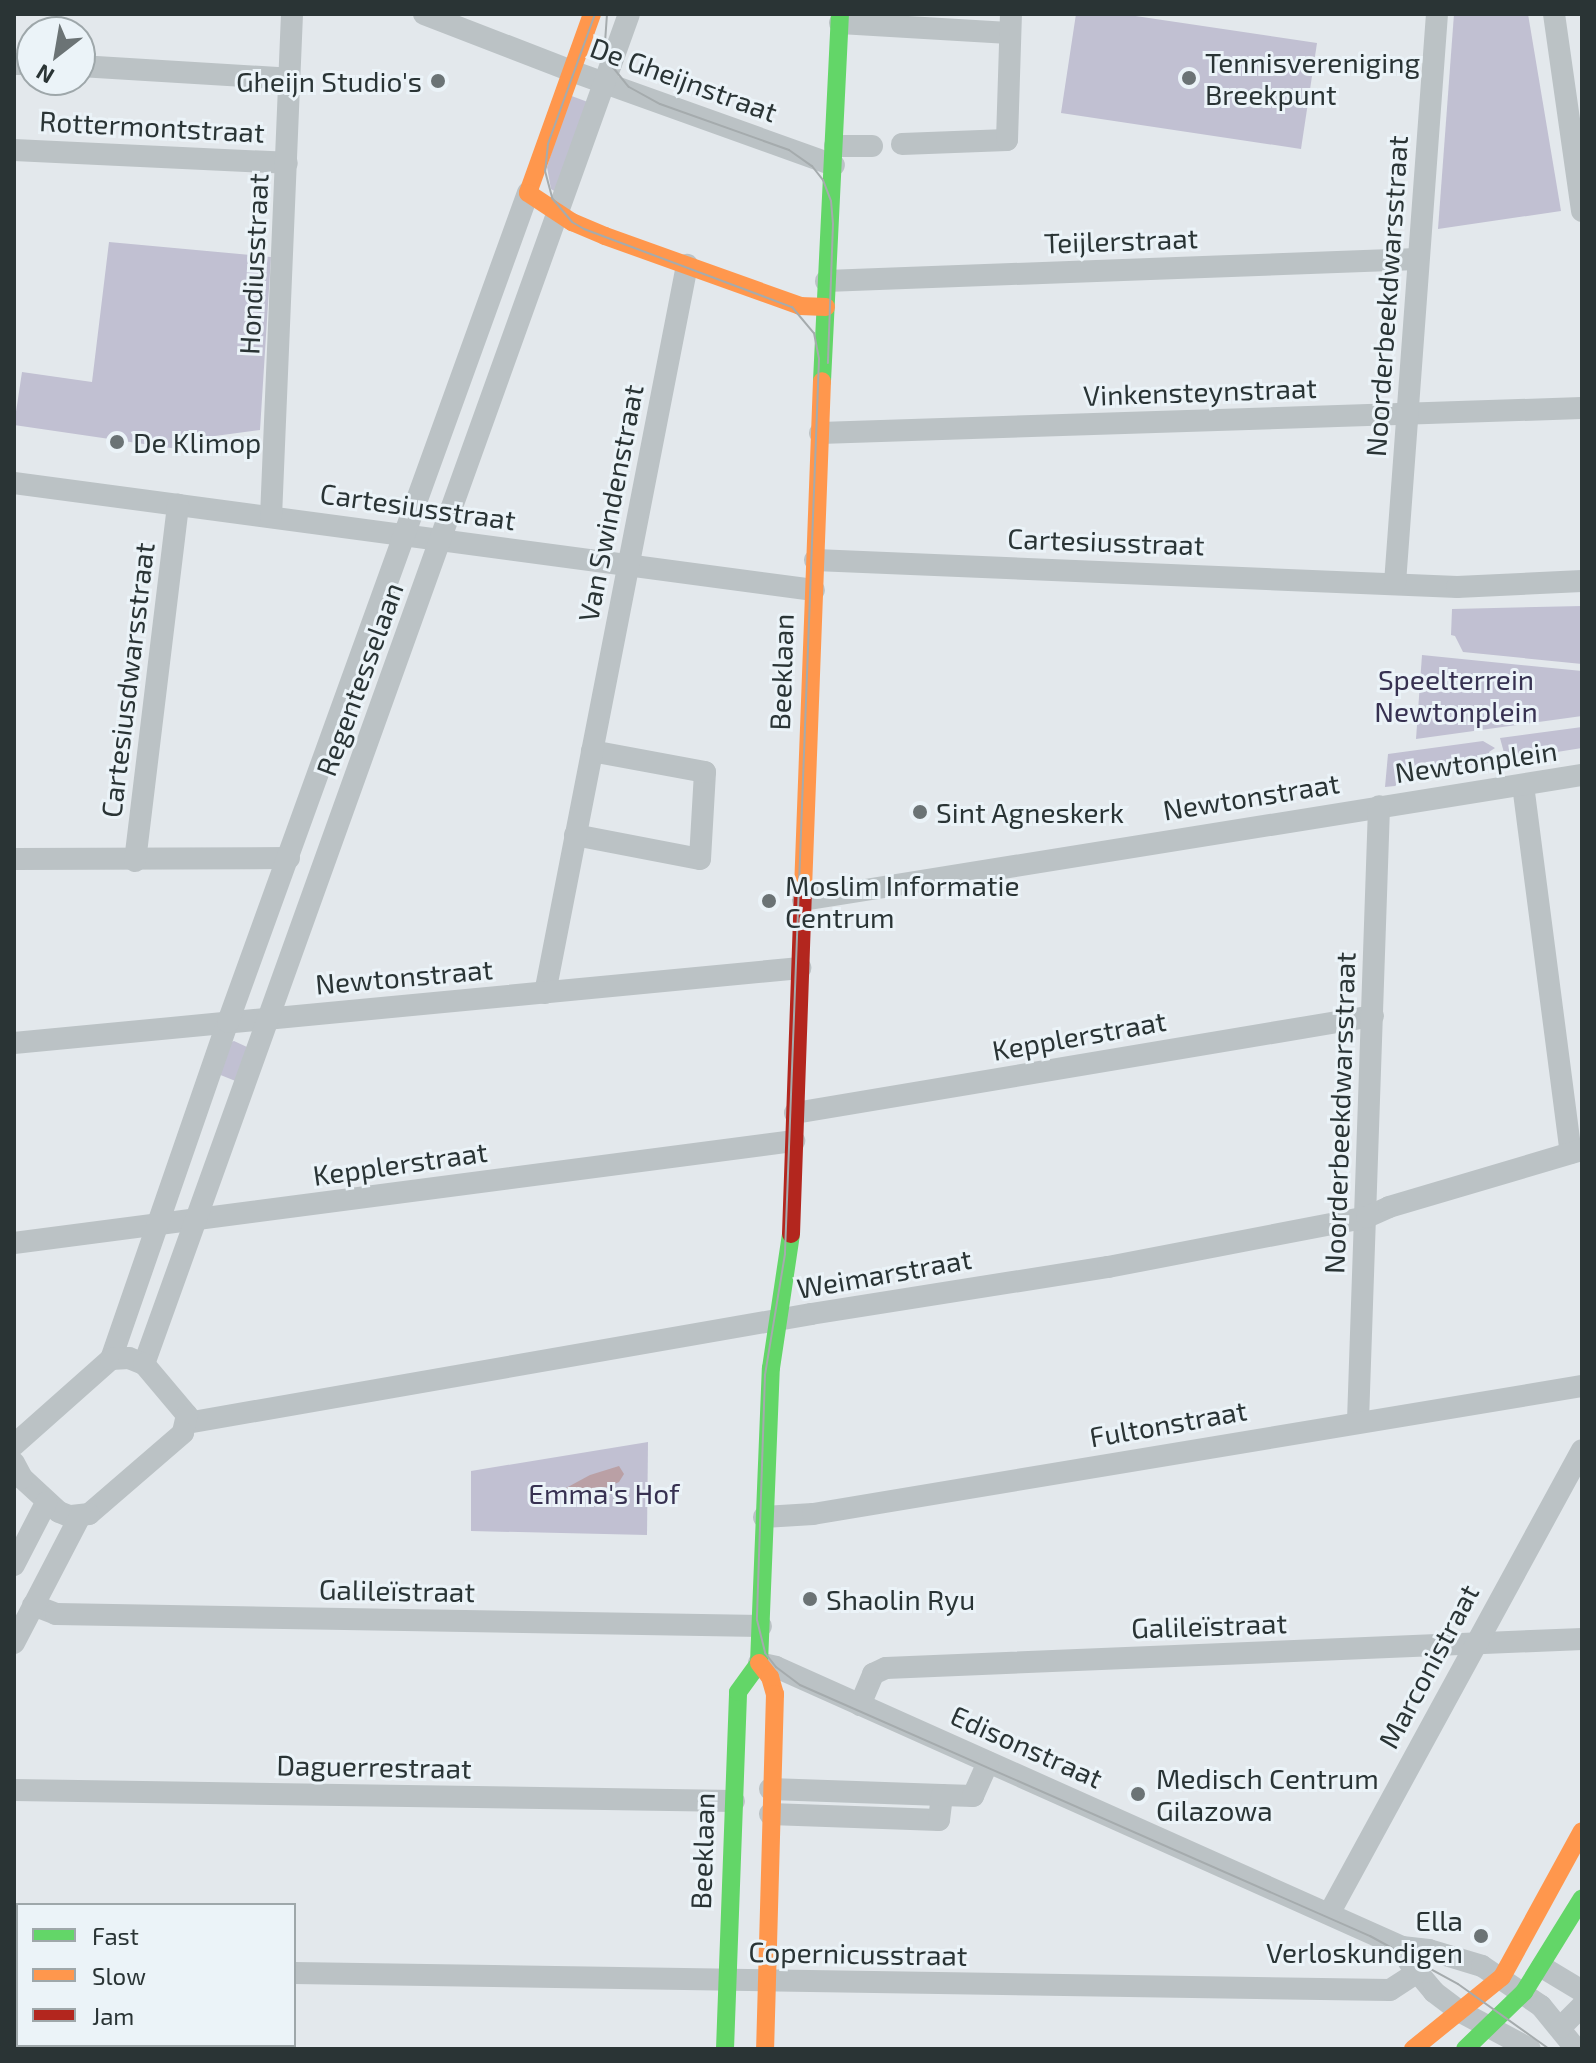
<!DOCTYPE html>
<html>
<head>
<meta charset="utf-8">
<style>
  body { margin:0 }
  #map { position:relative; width:1596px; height:2063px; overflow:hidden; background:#e3e8ec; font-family:"Exo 2",sans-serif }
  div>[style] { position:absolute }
  .green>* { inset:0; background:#c1c0d2 }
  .water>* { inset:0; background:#baa0a5 }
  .street>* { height:22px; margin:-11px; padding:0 11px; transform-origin:11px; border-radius:11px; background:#bbc2c5 }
  .fast>* { height:18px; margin:-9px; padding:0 9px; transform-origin:9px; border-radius:9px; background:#63d668 }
  .slow>* { height:18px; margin:-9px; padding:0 9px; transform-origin:9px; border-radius:9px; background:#ff974d }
  .jam>* { height:18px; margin:-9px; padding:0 9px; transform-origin:9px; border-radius:9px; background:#b3261e }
  .tram>* { height:2px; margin:-1px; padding:0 1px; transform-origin:1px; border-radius:1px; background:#a5abad }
  .dots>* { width:22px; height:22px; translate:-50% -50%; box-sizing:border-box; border:4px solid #ebf3f8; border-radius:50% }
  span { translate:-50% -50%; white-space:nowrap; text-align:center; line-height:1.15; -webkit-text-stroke:6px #ebf3f8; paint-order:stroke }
  .poi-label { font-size:28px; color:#2a3435 }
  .left { translate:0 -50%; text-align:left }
  .right { translate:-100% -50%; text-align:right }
  .street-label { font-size:28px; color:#2a3435 }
  .park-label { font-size:28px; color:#373151 }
  .frame { position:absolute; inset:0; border:16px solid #2a3435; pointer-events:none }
  .legend { position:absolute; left:16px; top:1903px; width:280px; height:144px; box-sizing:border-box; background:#ebf3f8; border:2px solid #9ea7aa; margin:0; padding:10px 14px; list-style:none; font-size:24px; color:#2a3435 }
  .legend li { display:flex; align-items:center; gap:16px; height:40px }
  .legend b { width:40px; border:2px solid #9ea7aa }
  .north { position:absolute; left:16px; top:16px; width:80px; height:80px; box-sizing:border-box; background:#ebf3f8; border:2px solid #9ea7aa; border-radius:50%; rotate:211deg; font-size:22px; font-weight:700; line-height:32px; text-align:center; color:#2a3435 }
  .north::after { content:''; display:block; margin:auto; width:28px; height:36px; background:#6b7375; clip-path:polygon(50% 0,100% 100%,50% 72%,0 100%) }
</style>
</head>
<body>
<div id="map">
  <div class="green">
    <div style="clip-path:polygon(1076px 14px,1122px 14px,1317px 43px,1301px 149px,1061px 113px)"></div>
    <div style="clip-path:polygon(1454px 14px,1528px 14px,1561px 211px,1438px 229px)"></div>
    <div style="clip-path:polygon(569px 95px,593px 104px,559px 194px,551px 189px,547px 167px)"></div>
    <div style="clip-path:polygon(109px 242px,271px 257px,260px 430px,185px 440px,178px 449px,14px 425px,22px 372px,92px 382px)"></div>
    <div style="clip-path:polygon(1582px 606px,1582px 664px,1463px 652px,1455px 636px,1451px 635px,1452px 609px)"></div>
    <div style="clip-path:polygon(1422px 655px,1582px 671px,1582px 716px,1416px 739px)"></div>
    <div style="clip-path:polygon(1582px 727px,1582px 748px,1506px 760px,1500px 738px)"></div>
    <div style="clip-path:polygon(1483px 741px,1495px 748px,1489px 752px,1491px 762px,1407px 776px,1395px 786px,1385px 787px,1388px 754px)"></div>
    <div style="clip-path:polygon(234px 1041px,247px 1047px,238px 1082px,218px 1074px,229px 1043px)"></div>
    <div style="clip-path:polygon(648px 1442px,647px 1535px,471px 1531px,471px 1471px)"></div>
  </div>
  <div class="water">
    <div style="clip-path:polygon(619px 1466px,624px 1474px,619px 1482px,608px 1487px,567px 1492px,566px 1488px,590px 1475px)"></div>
  </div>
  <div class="street">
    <div style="left:424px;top:14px;width:161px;rotate:21.1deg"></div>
    <div style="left:574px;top:72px;width:276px;rotate:19.7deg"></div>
    <div style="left:1554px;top:14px;width:199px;rotate:81.9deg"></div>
    <div style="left:840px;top:23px;width:169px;rotate:3.4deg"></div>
    <div style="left:14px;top:64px;width:18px"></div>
    <div style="left:80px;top:66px;width:210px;rotate:3.5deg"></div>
    <div style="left:902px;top:144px;width:105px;rotate:-2.2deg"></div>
    <div style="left:1007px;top:140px;width:126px;rotate:-88.2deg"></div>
    <div style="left:835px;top:146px;width:37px"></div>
    <div style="left:14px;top:150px;width:273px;rotate:2.7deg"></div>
    <div style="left:826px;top:281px;width:592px;rotate:-2.13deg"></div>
    <div style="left:820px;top:433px;width:762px;rotate:-1.88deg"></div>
    <div style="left:14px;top:483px;width:807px;rotate:7.62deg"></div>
    <div style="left:271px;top:517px;width:503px;rotate:-87.61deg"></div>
    <div style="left:815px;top:560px;width:643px;rotate:2.41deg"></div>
    <div style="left:1457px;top:587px;width:125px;rotate:-2.7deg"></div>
    <div style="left:1395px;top:583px;width:571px;rotate:-85.78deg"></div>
    <div style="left:1523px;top:785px;width:371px;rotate:82.6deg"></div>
    <div style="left:575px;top:835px;width:127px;rotate:10.9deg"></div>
    <div style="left:700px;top:859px;width:87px;rotate:-86.7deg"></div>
    <div style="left:705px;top:772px;width:115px;rotate:-169.5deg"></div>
    <div style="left:14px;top:859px;width:275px;rotate:-0.2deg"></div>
    <div style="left:135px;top:861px;width:359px;rotate:-83.1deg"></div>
    <div style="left:803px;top:900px;width:789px;rotate:-9.12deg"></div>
    <div style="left:545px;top:993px;width:742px;rotate:-78.96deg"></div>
    <div style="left:14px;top:1043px;width:790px;rotate:-5.45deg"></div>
    <div style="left:795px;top:1113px;width:586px;rotate:-9.53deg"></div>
    <div style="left:14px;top:1243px;width:787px;rotate:-7.45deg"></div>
    <div style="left:111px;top:1359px;width:357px;rotate:-70.9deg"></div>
    <div style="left:228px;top:1022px;width:882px;rotate:-70.11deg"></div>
    <div style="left:144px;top:1364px;width:1434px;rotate:-70.24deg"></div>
    <div style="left:1358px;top:1421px;width:615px;rotate:-88.04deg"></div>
    <div style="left:187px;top:1423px;width:633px;rotate:-9.91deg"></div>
    <div style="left:811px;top:1314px;width:301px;rotate:-9deg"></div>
    <div style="left:1108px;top:1267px;width:264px;rotate:-10.9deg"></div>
    <div style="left:1367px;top:1217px;width:24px;rotate:-24deg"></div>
    <div style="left:1389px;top:1207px;width:201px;rotate:-16.5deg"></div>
    <div style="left:14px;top:1445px;width:130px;rotate:-41.6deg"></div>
    <div style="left:111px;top:1359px;width:18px;rotate:-3deg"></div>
    <div style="left:129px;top:1358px;width:16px;rotate:22deg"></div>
    <div style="left:144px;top:1364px;width:67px;rotate:49.9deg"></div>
    <div style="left:187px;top:1415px;width:18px;rotate:103deg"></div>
    <div style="left:183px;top:1433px;width:124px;rotate:139.2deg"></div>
    <div style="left:89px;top:1514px;width:20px;rotate:174deg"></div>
    <div style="left:69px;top:1516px;width:11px;rotate:-158deg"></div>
    <div style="left:59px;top:1512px;width:50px;rotate:-137.4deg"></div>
    <div style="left:22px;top:1478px;width:17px;rotate:-118deg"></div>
    <div style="left:764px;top:1517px;width:49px;rotate:-3.5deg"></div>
    <div style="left:813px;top:1514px;width:780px;rotate:-9.45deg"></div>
    <div style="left:14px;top:1565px;width:70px;rotate:-62.7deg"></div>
    <div style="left:33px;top:1605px;width:25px;rotate:21deg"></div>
    <div style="left:56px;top:1614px;width:705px;rotate:0.98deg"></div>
    <div style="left:14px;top:1643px;width:143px;rotate:-62.5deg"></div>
    <div style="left:759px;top:1663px;width:17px;rotate:13deg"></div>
    <div style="left:776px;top:1667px;width:686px;rotate:24.1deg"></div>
    <div style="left:1402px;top:1947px;width:27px;rotate:6deg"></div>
    <div style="left:1429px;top:1950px;width:55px;rotate:16.8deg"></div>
    <div style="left:1482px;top:1966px;width:71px;rotate:34.1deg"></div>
    <div style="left:1541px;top:2006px;width:55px;rotate:50.9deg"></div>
    <div style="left:860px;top:1705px;width:34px;rotate:-67deg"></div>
    <div style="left:873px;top:1674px;width:14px;rotate:-25deg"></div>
    <div style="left:886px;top:1668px;width:697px;rotate:-2.39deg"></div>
    <div style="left:770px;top:1789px;width:172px;rotate:2deg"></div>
    <div style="left:14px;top:1790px;width:720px;rotate:0.88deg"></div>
    <div style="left:770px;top:1814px;width:169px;rotate:2deg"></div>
    <div style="left:939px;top:1820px;width:25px;rotate:-83deg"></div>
    <div style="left:942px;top:1795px;width:31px;rotate:2deg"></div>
    <div style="left:973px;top:1796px;width:37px;rotate:-66deg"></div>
    <div style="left:1330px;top:1912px;width:526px;rotate:-61.39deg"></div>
    <div style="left:1409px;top:1962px;width:39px;rotate:50deg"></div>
    <div style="left:1434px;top:1992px;width:34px;rotate:37deg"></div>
    <div style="left:1461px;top:2012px;width:78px;rotate:28.2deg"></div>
    <div style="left:1542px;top:1967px;width:47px;rotate:31deg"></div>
    <div style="left:14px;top:1969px;width:4px"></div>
    <div style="left:294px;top:1973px;width:1096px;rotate:0.89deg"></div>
    <div style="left:1390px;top:1990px;width:31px;rotate:-33deg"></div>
    <div style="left:1561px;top:2027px;width:30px;rotate:-45deg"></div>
  </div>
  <div class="fast">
    <div style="left:822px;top:381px;width:367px;rotate:-87.2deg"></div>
    <div style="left:725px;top:2049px;width:357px;rotate:-87.9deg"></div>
    <div style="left:738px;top:1692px;width:36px;rotate:-54deg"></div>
    <div style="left:759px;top:1663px;width:295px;rotate:-87.7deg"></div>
    <div style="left:771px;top:1368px;width:135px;rotate:-81.5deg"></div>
    <div style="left:1465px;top:2049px;width:82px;rotate:-44deg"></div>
    <div style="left:1524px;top:1992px;width:110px;rotate:-58.3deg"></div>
  </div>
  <div class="slow">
    <div style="left:592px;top:14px;width:190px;rotate:109.7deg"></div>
    <div style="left:528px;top:193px;width:53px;rotate:33.4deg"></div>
    <div style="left:572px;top:222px;width:36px;rotate:23deg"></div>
    <div style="left:605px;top:236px;width:207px;rotate:19.7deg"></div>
    <div style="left:800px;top:306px;width:26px;rotate:2deg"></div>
    <div style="left:803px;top:889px;width:508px;rotate:-87.86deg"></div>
    <div style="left:759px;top:1663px;width:18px;rotate:52deg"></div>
    <div style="left:770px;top:1677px;width:18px;rotate:74deg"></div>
    <div style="left:775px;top:1694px;width:355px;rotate:91.6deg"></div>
    <div style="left:1413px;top:2049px;width:114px;rotate:-39deg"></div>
    <div style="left:1502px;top:1977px;width:166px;rotate:-61.3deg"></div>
  </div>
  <div class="jam">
    <div style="left:791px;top:1234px;width:345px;rotate:-88deg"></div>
  </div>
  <div class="tram">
    <div style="left:595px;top:14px;width:138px;rotate:109.9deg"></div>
    <div style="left:548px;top:144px;width:27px;rotate:96deg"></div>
    <div style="left:545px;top:171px;width:28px;rotate:75deg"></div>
    <div style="left:552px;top:198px;width:31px;rotate:50deg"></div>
    <div style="left:572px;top:222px;width:14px;rotate:30deg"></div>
    <div style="left:584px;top:229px;width:222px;rotate:20.6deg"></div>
    <div style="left:792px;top:307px;width:34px;rotate:50deg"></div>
    <div style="left:814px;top:333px;width:26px;rotate:79deg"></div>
    <div style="left:819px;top:359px;width:896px;rotate:92.18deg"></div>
    <div style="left:785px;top:1254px;width:123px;rotate:99.4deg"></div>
    <div style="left:765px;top:1375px;width:245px;rotate:91.9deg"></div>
    <div style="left:757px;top:1620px;width:34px;rotate:76deg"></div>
    <div style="left:765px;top:1653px;width:18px;rotate:52deg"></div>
    <div style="left:776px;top:1667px;width:30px;rotate:37deg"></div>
    <div style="left:800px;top:1685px;width:623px;rotate:23.77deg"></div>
    <div style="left:1370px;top:1936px;width:100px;rotate:28.6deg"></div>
    <div style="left:1458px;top:1984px;width:112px;rotate:35.5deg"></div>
    <div style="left:607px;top:14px;width:26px;rotate:94deg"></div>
    <div style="left:605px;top:40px;width:13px;rotate:77deg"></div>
    <div style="left:608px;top:53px;width:12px;rotate:76deg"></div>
    <div style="left:611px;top:65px;width:28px;rotate:51deg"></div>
    <div style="left:629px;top:87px;width:35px;rotate:29deg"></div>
    <div style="left:660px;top:104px;width:137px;rotate:19.6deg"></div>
    <div style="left:789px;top:150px;width:28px;rotate:35deg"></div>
    <div style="left:812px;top:166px;width:18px;rotate:52deg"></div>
    <div style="left:823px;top:180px;width:22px;rotate:69deg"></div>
    <div style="left:831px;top:201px;width:23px;rotate:85deg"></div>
    <div style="left:833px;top:224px;width:139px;rotate:92.1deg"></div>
  </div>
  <div class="dots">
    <div style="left:1189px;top:78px;background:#6b7375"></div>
    <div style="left:438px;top:81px;background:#6b7375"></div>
    <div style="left:117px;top:442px;background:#6b7375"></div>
    <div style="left:920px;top:812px;background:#6b7375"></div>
    <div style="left:769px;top:901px;background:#6b7375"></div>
    <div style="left:810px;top:1599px;background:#6b7375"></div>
    <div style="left:1138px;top:1794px;background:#6b7375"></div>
    <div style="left:1481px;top:1936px;background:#6b7375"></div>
  </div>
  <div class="poi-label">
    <span class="left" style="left:1205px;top:78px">Tennisvereniging<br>Breekpunt</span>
    <span class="right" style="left:422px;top:81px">Gheijn Studio's</span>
    <span class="left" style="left:133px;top:442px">De Klimop</span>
    <span class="left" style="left:936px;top:812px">Sint Agneskerk</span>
    <span class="left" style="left:785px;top:901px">Moslim Informatie<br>Centrum</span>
    <span class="left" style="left:826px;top:1599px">Shaolin Ryu</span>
    <span class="left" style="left:1156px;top:1794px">Medisch Centrum<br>Gilazowa</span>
    <span class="right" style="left:1463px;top:1936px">Ella<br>Verloskundigen</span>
  </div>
  <div class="street-label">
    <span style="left:684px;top:79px;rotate:20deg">De Gheijnstraat</span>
    <span style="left:152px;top:126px;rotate:3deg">Rottermontstraat</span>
    <span style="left:1121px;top:240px;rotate:-2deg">Teijlerstraat</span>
    <span style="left:253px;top:264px;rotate:-87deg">Hondiusstraat</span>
    <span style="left:1386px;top:296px;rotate:-86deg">Noorderbeekdwarsstraat</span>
    <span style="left:1200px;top:391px;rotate:-2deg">Vinkensteynstraat</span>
    <span style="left:610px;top:503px;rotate:-79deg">Van Swindenstraat</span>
    <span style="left:418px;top:506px;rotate:8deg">Cartesiusstraat</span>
    <span style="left:1106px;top:541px;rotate:2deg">Cartesiusstraat</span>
    <span style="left:781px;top:672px;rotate:-88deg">Beeklaan</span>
    <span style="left:359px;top:679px;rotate:-70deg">Regentesselaan</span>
    <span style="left:127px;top:680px;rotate:-83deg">Cartesiusdwarsstraat</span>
    <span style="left:1476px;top:761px;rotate:-8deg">Newtonplein</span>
    <span style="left:1251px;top:796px;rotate:-9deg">Newtonstraat</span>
    <span style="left:404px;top:976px;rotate:-5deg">Newtonstraat</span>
    <span style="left:1079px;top:1035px;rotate:-10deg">Kepplerstraat</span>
    <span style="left:1339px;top:1113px;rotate:-88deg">Noorderbeekdwarsstraat</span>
    <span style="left:400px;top:1163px;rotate:-8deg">Kepplerstraat</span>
    <span style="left:884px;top:1273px;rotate:-10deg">Weimarstraat</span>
    <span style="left:1168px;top:1423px;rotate:-10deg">Fultonstraat</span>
    <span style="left:397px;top:1590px;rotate:1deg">Galileïstraat</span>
    <span style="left:1209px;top:1625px;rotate:-2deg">Galileïstraat</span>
    <span style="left:1428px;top:1666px;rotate:-62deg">Marconistraat</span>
    <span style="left:1027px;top:1746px;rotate:24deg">Edisonstraat</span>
    <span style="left:374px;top:1766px;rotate:1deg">Daguerrestraat</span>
    <span style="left:702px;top:1851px;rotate:-88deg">Beeklaan</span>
    <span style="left:858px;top:1953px;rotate:1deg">Copernicusstraat</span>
  </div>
  <div class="park-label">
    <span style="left:1456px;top:695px">Speelterrein<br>Newtonplein</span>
    <span style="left:604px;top:1493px">Emma's Hof</span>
  </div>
  <div class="frame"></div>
  <ul class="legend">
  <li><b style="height:10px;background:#63d668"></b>Fast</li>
  <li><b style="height:10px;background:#ff974d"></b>Slow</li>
  <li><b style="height:10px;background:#b3261e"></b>Jam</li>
  </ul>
  <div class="north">N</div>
</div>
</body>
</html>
